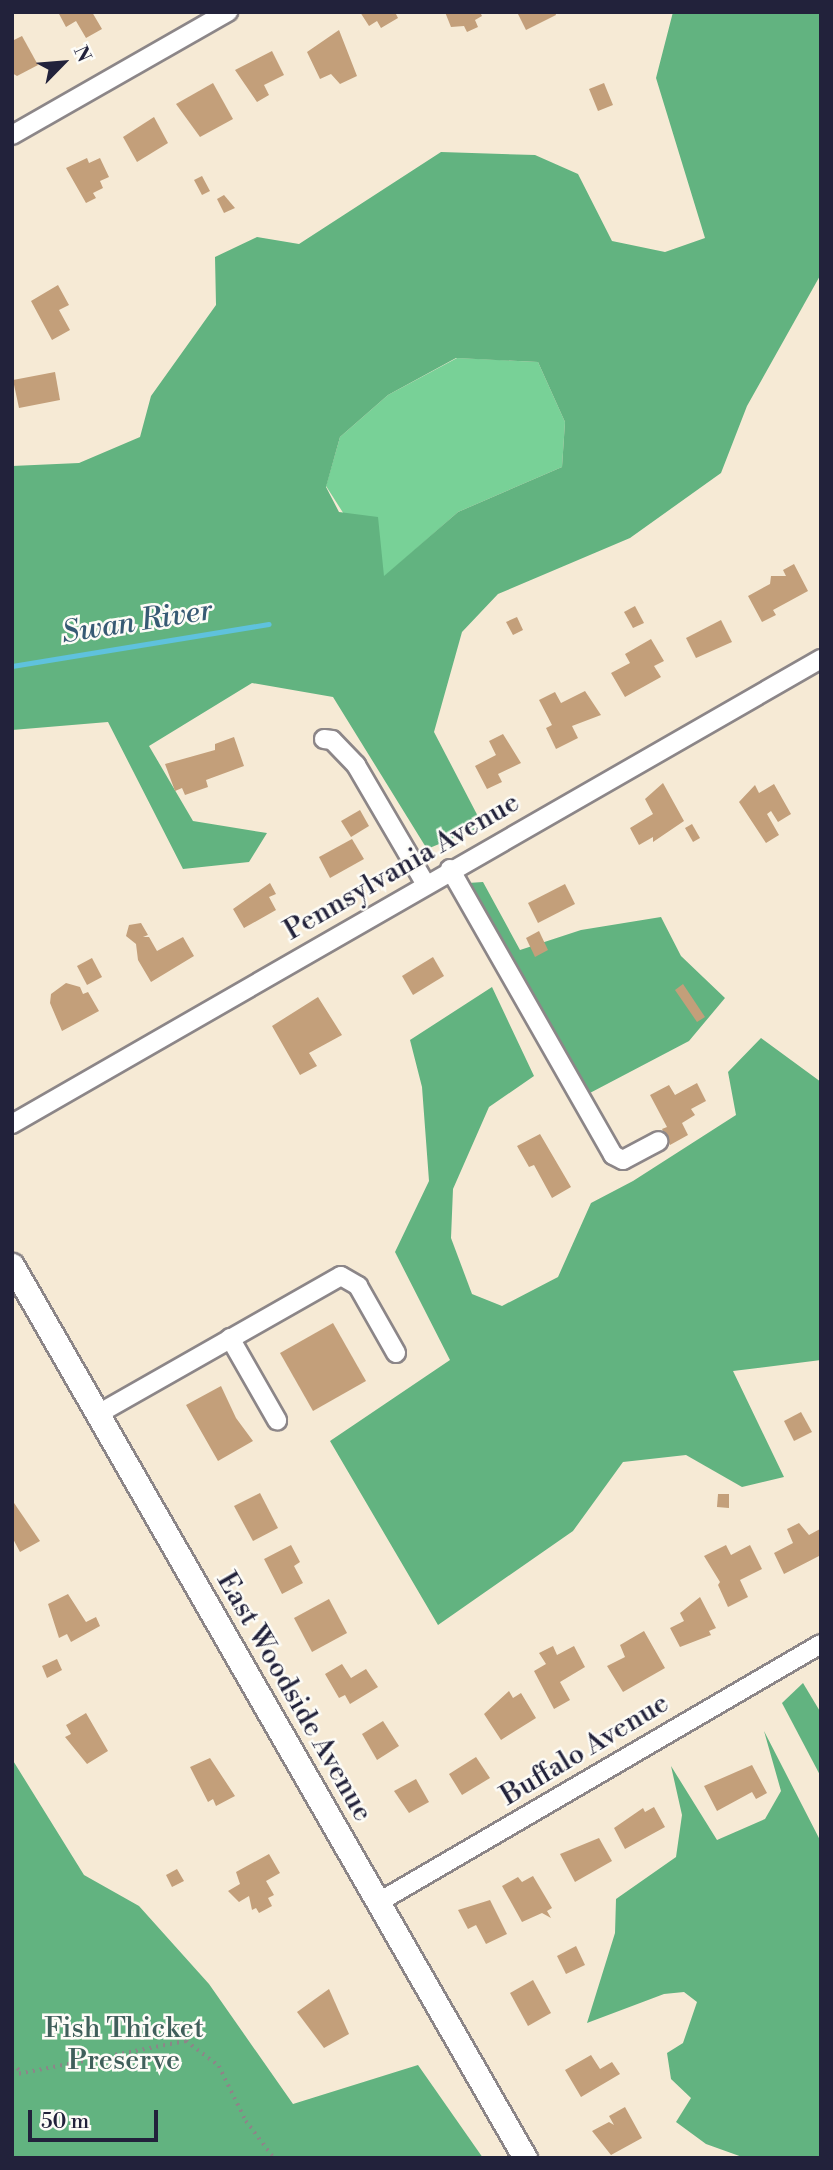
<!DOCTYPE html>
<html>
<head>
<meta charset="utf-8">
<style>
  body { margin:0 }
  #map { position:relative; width:833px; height:2170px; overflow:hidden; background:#f6ead5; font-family:"Libre Bodoni",serif }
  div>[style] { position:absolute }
  .green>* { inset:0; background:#78d197 }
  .forest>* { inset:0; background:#62b380 }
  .stream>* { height:5px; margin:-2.5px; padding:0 2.5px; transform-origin:2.5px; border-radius:2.5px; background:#5fc2dd }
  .building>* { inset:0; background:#c39f7a }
  .path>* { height:3.5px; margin-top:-1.75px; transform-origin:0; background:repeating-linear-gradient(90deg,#8c8688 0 2px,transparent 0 7px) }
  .roads { filter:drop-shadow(2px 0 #8c8688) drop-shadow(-2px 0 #8c8688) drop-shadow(0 2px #8c8688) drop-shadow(0 -2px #8c8688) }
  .minor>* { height:18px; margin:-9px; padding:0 9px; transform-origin:9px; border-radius:9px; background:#fff }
  .major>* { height:23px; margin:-11.5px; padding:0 11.5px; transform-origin:11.5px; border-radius:11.5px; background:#fff }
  span { translate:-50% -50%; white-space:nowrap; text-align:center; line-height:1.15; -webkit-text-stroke:5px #fdfcf7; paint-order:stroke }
  .street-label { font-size:28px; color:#22223b }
  .park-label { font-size:28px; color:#405f5b }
  .water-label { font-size:30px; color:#375a74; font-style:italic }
  .frame { position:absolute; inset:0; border:14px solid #22223b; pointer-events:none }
  .north { position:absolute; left:28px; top:28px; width:70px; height:70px; -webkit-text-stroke:5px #fdfcf7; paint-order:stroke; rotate:65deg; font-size:19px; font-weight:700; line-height:28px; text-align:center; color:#22223b }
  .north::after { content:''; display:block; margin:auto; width:24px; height:32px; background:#22223b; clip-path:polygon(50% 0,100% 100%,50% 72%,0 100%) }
  .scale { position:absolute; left:28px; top:2110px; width:130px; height:32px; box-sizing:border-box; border:4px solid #22223b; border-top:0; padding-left:9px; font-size:21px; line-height:24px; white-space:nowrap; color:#22223b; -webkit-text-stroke:5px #fdfcf7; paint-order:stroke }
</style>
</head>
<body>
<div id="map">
  <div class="green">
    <div style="clip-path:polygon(457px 358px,538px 362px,565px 422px,562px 467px,458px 512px,384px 577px,326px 486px,340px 437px,388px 395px)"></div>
  </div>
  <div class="forest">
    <div style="clip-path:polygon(evenodd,673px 12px,821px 12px,821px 274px,747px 406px,721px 473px,630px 538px,498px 594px,462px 632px,434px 732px,483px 826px,427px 849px,333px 697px,252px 683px,149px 746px,193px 821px,267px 833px,249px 862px,183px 869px,108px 722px,12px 730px,12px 466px,79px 463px,140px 437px,151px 396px,216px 305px,215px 257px,257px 237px,299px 244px,441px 152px,535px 155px,578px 174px,612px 241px,665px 252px,705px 238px,656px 78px,673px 12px,456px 358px,538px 362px,565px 422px,562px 467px,458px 512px,384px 576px,378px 517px,339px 512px,326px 487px,340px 437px,388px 395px,456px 358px)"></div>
    <div style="clip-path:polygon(483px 882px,520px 950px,581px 930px,661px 917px,681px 956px,725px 998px,689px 1041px,588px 1094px,468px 883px)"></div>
    <div style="clip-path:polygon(492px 987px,534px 1076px,489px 1107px,453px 1189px,451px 1238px,472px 1294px,502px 1306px,558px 1277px,591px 1203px,633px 1181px,736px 1115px,728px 1072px,761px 1038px,821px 1082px,821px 1360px,733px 1371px,784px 1477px,742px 1487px,686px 1455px,623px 1462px,573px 1531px,438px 1625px,330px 1441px,450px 1360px,395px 1252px,429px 1181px,422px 1087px,410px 1040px)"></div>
    <div style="clip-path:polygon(803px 1683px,821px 1713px,821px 1777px,782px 1703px)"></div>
    <div style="clip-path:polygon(764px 1731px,821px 1842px,821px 2158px,745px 2158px,706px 2144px,676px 2122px,691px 2098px,671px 2079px,667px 2053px,683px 2043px,697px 2002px,684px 1992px,664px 1994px,587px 2023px,615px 1933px,616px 1899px,676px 1857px,682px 1815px,671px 1766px,717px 1840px,765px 1819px,781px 1791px)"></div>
    <div style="clip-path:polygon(12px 1759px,84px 1875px,139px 1906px,209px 1984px,293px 2104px,418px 2065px,483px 2158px,12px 2158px)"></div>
  </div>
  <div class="stream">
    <div style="left:12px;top:666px;width:260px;rotate:-9.3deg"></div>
  </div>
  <div class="building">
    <div style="clip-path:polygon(58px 12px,92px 12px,102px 29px,86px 38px,76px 21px,66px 27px)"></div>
    <div style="clip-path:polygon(360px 12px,395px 12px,398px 18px,381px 28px,377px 21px,369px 26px)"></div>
    <div style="clip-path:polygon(445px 12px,480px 12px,482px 16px,475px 20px,478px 27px,467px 32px,464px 26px,451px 27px)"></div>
    <div style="clip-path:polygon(517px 12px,555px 12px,556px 15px,526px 30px)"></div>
    <div style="clip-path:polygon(339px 30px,357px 76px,340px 84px,331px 74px,320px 79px,307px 52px)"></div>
    <div style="clip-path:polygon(22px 36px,38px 65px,17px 76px,12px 73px,12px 41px)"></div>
    <div style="clip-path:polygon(272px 51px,284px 75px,264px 85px,269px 95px,257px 102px,235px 70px)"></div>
    <div style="clip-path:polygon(213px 83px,233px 119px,200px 137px,176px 104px)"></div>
    <div style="clip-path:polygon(604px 83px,613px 105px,598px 111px,589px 89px)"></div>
    <div style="clip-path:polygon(154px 117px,168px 143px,137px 162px,123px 137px)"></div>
    <div style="clip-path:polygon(87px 158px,89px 163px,100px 158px,109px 177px,100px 181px,103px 188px,93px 193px,96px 198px,86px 203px,66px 168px)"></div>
    <div style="clip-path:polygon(202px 176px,210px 191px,202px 195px,194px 180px)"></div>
    <div style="clip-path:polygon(224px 195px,235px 208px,224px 213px,217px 199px)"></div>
    <div style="clip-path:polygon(58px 285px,69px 305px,59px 310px,70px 330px,52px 340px,31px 301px)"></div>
    <div style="clip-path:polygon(55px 372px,60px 400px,19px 408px,13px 380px)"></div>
    <div style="clip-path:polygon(794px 564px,808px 591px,773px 610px,776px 615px,762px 622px,748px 596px,770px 584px,771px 576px,786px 576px,783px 570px)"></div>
    <div style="clip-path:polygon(635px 606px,644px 623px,633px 628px,624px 612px)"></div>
    <div style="clip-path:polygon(517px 617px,523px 630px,513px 635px,506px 622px)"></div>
    <div style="clip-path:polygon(721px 620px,732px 642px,696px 658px,686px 638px)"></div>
    <div style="clip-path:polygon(651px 639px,664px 661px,654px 666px,661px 677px,625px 697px,611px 673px,630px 663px,625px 654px)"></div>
    <div style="clip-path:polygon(585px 691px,601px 715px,572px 726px,578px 738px,556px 749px,546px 728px,552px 725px,539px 700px,555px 692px,561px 703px)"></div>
    <div style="clip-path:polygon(503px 734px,521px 763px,498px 774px,502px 782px,487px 789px,475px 766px,496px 755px,489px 741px)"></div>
    <div style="clip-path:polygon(234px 737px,244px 766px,206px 780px,208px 787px,185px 795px,182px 788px,175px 791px,165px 764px,215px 750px,215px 744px)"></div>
    <div style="clip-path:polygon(663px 783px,684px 821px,653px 842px,653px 837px,639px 845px,630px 828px,653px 814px,645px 799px)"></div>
    <div style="clip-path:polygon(774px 784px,791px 814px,778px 822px,771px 811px,767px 814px,779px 835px,766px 843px,739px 802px,755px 785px,759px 793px)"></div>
    <div style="clip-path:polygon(360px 810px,369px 826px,351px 837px,341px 821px)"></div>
    <div style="clip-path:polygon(692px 824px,700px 838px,693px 842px,685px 828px)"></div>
    <div style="clip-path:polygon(352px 839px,364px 859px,330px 878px,319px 857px)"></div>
    <div style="clip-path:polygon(270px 883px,276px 894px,269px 897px,276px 910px,244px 928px,233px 909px)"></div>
    <div style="clip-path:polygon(565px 884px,575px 904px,538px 923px,528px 903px)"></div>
    <div style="clip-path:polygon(141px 923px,148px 935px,143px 937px,149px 937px,157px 951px,183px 937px,194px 956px,151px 982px,138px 960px,136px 944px,126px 936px,129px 925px)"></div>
    <div style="clip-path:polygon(539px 931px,548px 950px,535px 957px,526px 938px)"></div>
    <div style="clip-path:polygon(433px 957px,444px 976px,413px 995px,402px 976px)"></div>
    <div style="clip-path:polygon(92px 958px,102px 977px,87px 985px,77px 966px)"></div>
    <div style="clip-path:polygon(66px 983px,80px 987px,83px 994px,88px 992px,99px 1011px,62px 1031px,50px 1003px,51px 994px)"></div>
    <div style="clip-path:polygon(683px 984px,705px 1017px,697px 1022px,675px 990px)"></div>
    <div style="clip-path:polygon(318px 997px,342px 1035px,309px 1053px,317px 1066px,300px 1075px,272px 1026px)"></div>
    <div style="clip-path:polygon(697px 1083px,706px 1101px,691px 1109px,695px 1115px,682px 1123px,688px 1135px,670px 1145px,662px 1129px,667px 1127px,650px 1095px,669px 1085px,675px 1095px)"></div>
    <div style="clip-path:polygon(540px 1134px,571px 1187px,552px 1198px,534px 1165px,529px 1167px,517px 1146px)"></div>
    <div style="clip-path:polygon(333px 1323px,366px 1381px,313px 1411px,280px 1353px)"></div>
    <div style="clip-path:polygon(221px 1386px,236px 1418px,253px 1441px,218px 1461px,186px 1405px)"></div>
    <div style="clip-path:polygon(801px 1412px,812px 1432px,794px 1441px,784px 1421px)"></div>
    <div style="clip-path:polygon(260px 1493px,278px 1528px,253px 1541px,234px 1506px)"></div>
    <div style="clip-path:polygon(718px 1494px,729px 1494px,729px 1508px,717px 1507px)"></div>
    <div style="clip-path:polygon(12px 1500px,40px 1541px,20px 1552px,12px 1537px)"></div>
    <div style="clip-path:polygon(799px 1523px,809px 1535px,820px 1529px,821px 1555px,784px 1574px,774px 1553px,793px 1543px,787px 1529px)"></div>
    <div style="clip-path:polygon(291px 1545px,300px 1562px,294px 1566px,303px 1583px,282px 1594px,264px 1559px)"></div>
    <div style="clip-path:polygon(726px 1545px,731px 1555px,750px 1545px,762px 1569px,740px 1580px,748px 1597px,728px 1607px,718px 1585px,720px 1582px,704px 1556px)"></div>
    <div style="clip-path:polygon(68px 1594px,86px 1622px,96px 1617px,100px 1626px,71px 1642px,67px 1634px,59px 1638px,48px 1604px)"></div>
    <div style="clip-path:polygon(700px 1597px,716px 1628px,709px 1631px,711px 1635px,680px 1647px,670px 1628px,684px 1621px,680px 1613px)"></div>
    <div style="clip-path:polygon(329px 1599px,347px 1633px,312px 1652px,294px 1618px)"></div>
    <div style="clip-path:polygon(644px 1631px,665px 1668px,623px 1692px,607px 1666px,625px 1657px,620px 1645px)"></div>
    <div style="clip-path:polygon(553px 1646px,557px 1655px,574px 1646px,585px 1667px,560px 1682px,570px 1700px,554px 1709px,534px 1671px,546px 1664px,539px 1653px)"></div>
    <div style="clip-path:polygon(57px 1659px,62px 1670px,47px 1678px,42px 1666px)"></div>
    <div style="clip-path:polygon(342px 1664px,351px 1678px,366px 1669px,378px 1687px,350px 1704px,345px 1695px,339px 1698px,325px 1674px)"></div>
    <div style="clip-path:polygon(509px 1691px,513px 1698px,521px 1693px,536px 1718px,501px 1740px,484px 1714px)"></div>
    <div style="clip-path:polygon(86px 1713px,108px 1751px,87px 1764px,65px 1737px,71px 1734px,66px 1725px)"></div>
    <div style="clip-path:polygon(383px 1721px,399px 1746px,377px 1760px,362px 1734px)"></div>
    <div style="clip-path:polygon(476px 1757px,490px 1778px,462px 1795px,449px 1774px)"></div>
    <div style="clip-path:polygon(210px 1758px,235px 1796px,216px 1806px,213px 1799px,208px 1802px,190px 1767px)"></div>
    <div style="clip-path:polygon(752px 1765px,767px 1793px,756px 1799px,752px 1792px,717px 1811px,704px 1786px)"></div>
    <div style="clip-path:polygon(416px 1779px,429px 1802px,409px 1813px,394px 1791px)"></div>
    <div style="clip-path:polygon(654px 1807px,665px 1827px,625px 1849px,614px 1828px,643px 1808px,645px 1812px)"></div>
    <div style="clip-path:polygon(599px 1838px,612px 1861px,575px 1882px,560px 1854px)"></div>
    <div style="clip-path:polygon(269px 1854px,280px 1873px,266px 1881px,274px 1895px,268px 1898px,272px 1906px,259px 1913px,256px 1908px,252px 1910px,249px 1896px,239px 1902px,228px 1891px,240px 1884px,236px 1872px)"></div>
    <div style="clip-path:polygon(177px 1869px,184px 1881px,172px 1887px,166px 1875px)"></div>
    <div style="clip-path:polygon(533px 1876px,552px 1908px,547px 1911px,551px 1918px,542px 1913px,522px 1922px,502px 1886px,518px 1877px,522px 1882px)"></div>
    <div style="clip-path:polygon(490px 1900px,507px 1934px,486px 1944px,476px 1925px,468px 1929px,458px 1910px)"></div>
    <div style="clip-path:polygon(576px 1946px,585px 1965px,566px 1974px,557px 1956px)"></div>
    <div style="clip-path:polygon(533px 1980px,551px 2013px,528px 2026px,510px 1993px)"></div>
    <div style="clip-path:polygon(329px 1989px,349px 2034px,324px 2048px,297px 2012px)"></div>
    <div style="clip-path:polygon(591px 2055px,600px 2069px,612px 2062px,620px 2074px,581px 2097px,565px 2070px)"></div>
    <div style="clip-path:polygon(625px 2107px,642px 2138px,611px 2155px,592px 2131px,609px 2122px,614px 2125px,609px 2116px)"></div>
  </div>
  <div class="path">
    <div style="left:12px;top:2064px;width:14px;rotate:39deg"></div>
    <div style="left:12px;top:2075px;width:177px;rotate:-11.1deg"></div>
    <div style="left:186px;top:2041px;width:41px;rotate:37.1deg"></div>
    <div style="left:219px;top:2066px;width:61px;rotate:63.9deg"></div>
    <div style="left:246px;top:2121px;width:46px;rotate:52.9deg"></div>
  </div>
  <div class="roads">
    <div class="minor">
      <div style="left:12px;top:135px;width:249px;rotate:-29.7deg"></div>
      <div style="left:324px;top:739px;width:8px;rotate:7deg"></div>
      <div style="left:332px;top:740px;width:35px;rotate:46deg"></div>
      <div style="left:356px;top:765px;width:137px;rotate:59.7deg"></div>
      <div style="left:450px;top:869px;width:329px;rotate:60.3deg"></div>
      <div style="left:613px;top:1155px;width:11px;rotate:27deg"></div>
      <div style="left:623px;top:1160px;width:40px;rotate:-28deg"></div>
      <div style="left:12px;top:1124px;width:933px;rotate:-29.89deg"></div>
      <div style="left:230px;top:1338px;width:95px;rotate:60.2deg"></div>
      <div style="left:98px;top:1414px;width:279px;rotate:-29.6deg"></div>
      <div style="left:341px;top:1276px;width:20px;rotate:30deg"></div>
      <div style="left:358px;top:1286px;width:77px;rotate:60.4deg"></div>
      <div style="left:377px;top:1903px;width:514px;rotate:-30.26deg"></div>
    </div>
    <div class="major">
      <div style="left:12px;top:1265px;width:1030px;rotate:60.12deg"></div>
    </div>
  </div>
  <div class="street-label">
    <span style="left:402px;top:867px;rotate:-30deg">Pennsylvania Avenue</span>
    <span style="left:294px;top:1697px;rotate:60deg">East Woodside Avenue</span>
    <span style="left:585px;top:1750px;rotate:-31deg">Buffalo Avenue</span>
  </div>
  <div class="park-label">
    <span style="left:124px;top:2045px">Fish Thicket<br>Preserve</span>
  </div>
  <div class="water-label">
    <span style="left:137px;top:622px;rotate:-9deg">Swan River</span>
  </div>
  <div class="frame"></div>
  <div class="north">N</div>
  <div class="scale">50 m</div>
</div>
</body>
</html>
